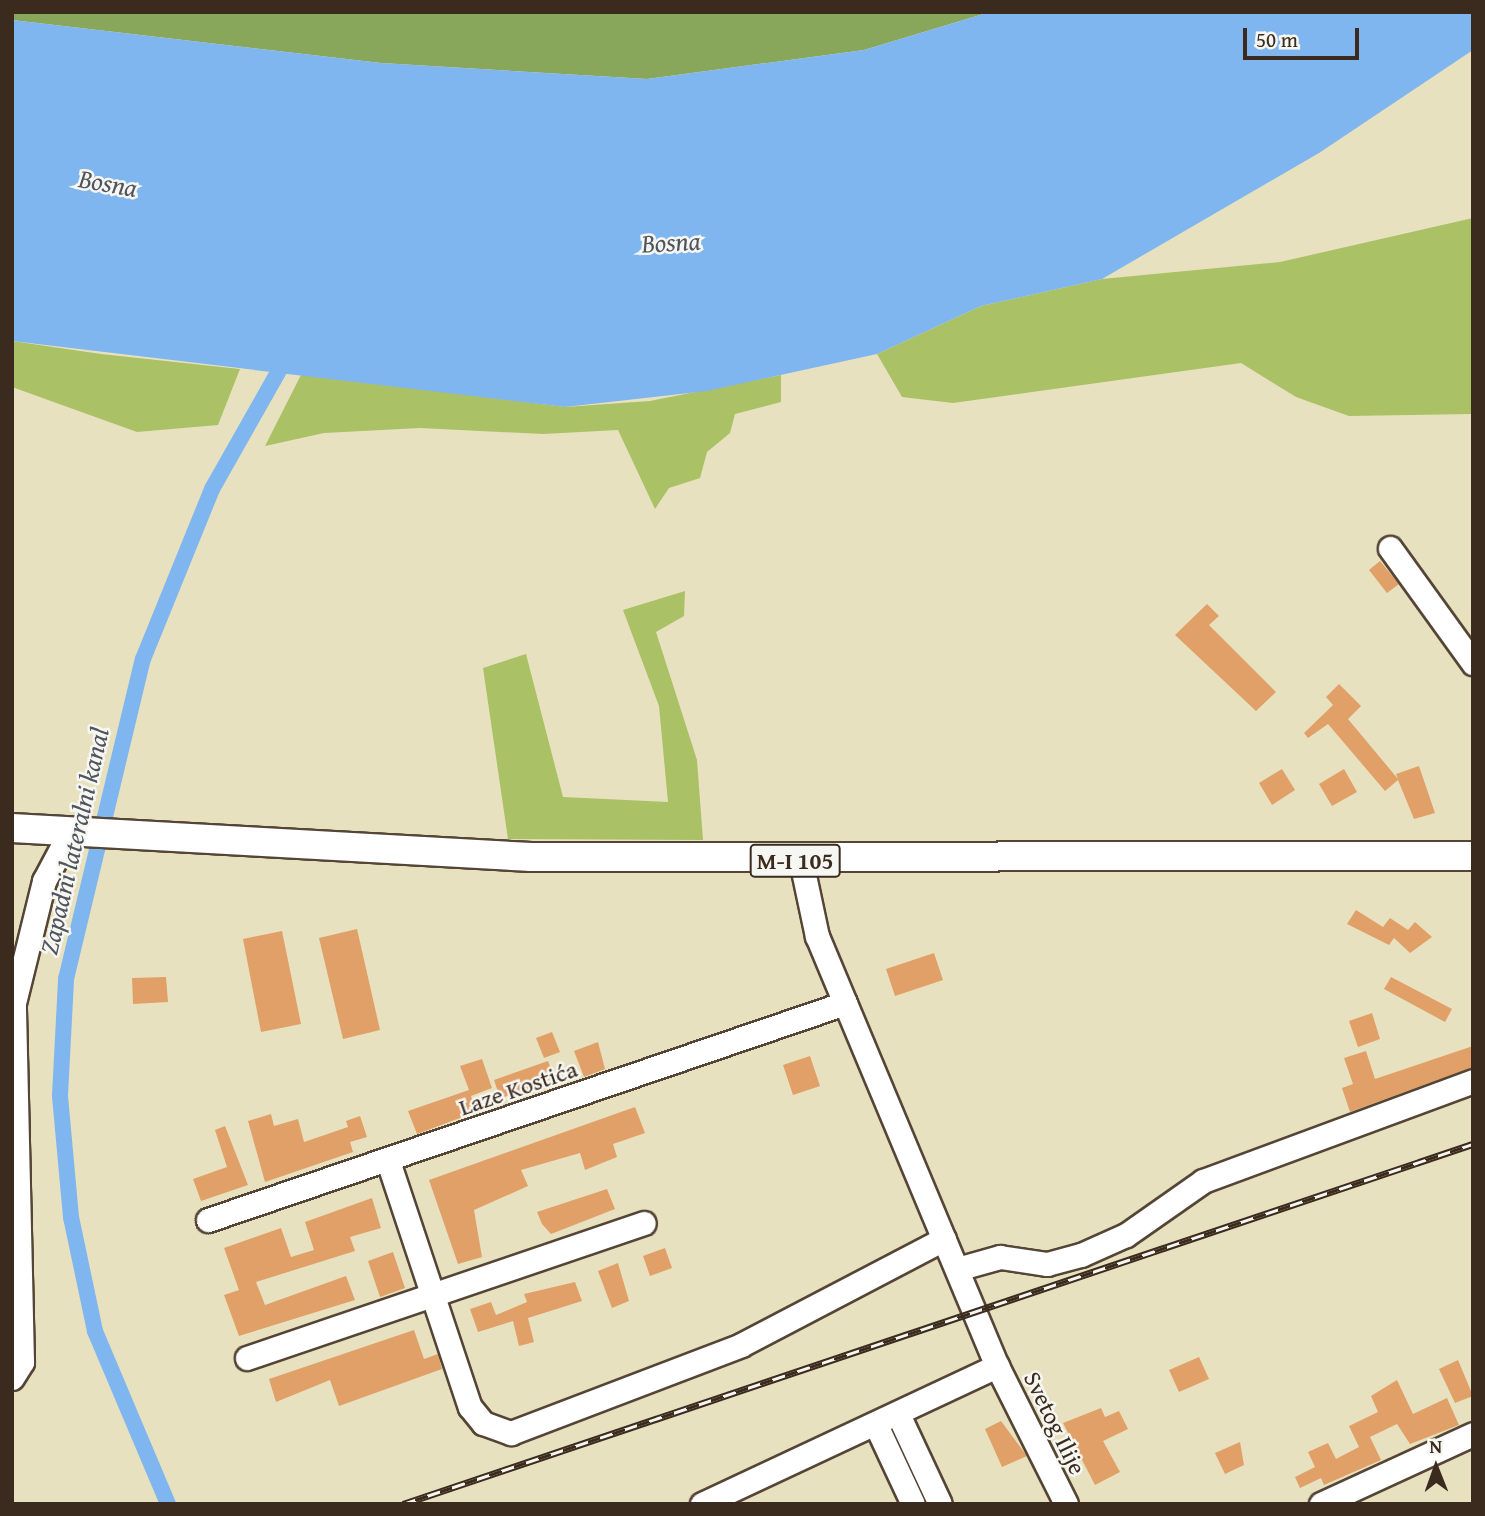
<!DOCTYPE html>
<html>
<head>
<meta charset="utf-8">
<style>
  body { margin:0 }
  #map { position:relative; width:1485px; height:1516px; overflow:hidden; background:#e7e1bf; font-family:"Gentium Book Plus",serif }
  div>[style] { position:absolute }
  .green>* { inset:0; background:#abc166 }
  .forest>* { inset:0; background:#88a75b }
  .water>* { inset:0; background:#80b6ef }
  .canal>* { height:16px; margin:-8px; padding:0 8px; transform-origin:8px; border-radius:8px; background:#80b6ef }
  .building>* { inset:0; background:#e1a068 }
  .roads { filter:drop-shadow(2px 0 #554536) drop-shadow(-2px 0 #554536) drop-shadow(0 2px #554536) drop-shadow(0 -2px #554536) }
  .minor>* { height:23px; margin:-11.5px; padding:0 11.5px; transform-origin:11.5px; border-radius:11.5px; background:#fff }
  .major>* { height:28px; margin:-14px; padding:0 14px; transform-origin:14px; border-radius:14px; background:#fff }
  .rail>* { height:7px; margin-top:-3.5px; transform-origin:0; background:repeating-linear-gradient(90deg,#f6f6f2 0 13px,#3b2a1e 0 26px); box-sizing:border-box; border-block:2px solid #3b2a1e }
  span { translate:-50% -50%; white-space:nowrap; text-align:center; line-height:1.15; -webkit-text-stroke:5px #f6f6f2; paint-order:stroke }
  .shield-label span { padding:2px 5px; background:#f6f6f2; border:2px solid; border-radius:5px; -webkit-text-stroke-width:0 }
  .shield-label { font-size:23px; color:#3b2a1e; font-weight:700 }
  .street-label { font-size:24px; color:#3b2a1e }
  .water-label { font-size:26px; color:#50545d; font-style:italic }
  .frame { position:absolute; inset:0; border:14px solid #3b2a1e; pointer-events:none }
  .north { position:absolute; left:1401px; top:1432px; width:70px; height:70px; -webkit-text-stroke:5px #f6f6f2; paint-order:stroke; rotate:359deg; font-size:19px; font-weight:700; line-height:28px; text-align:center; color:#3b2a1e }
  .north::after { content:''; display:block; margin:auto; width:24px; height:32px; background:#3b2a1e; clip-path:polygon(50% 0,100% 100%,50% 72%,0 100%) }
  .scale { position:absolute; left:1243px; top:28px; width:116px; height:32px; box-sizing:border-box; border:4px solid #3b2a1e; border-top:0; padding-left:9px; font-size:21px; line-height:24px; white-space:nowrap; color:#3b2a1e; -webkit-text-stroke:5px #f6f6f2; paint-order:stroke }
</style>
</head>
<body>
<div id="map">
  <div class="green">
    <div style="clip-path:polygon(1473px 218px,1471px 414px,1349px 416px,1296px 397px,1241px 363px,953px 403px,902px 397px,877px 354px,981px 306px,1102px 279px,1280px 262px)"></div>
    <div style="clip-path:polygon(12px 341px,101px 354px,240px 369px,218px 425px,137px 432px,12px 387px)"></div>
    <div style="clip-path:polygon(302px 373px,565px 407px,650px 401px,781px 375px,781px 402px,735px 414px,730px 433px,707px 452px,700px 478px,669px 488px,655px 509px,618px 430px,543px 434px,420px 428px,324px 433px,265px 446px)"></div>
    <div style="clip-path:polygon(685px 591px,684px 616px,656px 632px,697px 760px,703px 840px,508px 839px,483px 668px,526px 654px,563px 797px,668px 802px,659px 706px,623px 610px)"></div>
  </div>
  <div class="forest">
    <div style="clip-path:polygon(12px 12px,990px 12px,864px 50px,647px 79px,381px 63px,12px 20px)"></div>
  </div>
  <div class="water">
    <div style="clip-path:polygon(990px 12px,1473px 12px,1473px 50px,1319px 153px,1102px 279px,981px 306px,877px 354px,707px 391px,565px 407px,12px 341px,12px 20px,381px 63px,647px 79px,864px 50px)"></div>
  </div>
  <div class="canal">
    <div style="left:168px;top:1504px;width:188px;rotate:-112.9deg"></div>
    <div style="left:95px;top:1331px;width:116px;rotate:-101.9deg"></div>
    <div style="left:71px;top:1217px;width:122px;rotate:-95.2deg"></div>
    <div style="left:60px;top:1095px;width:116px;rotate:-87deg"></div>
    <div style="left:66px;top:979px;width:329px;rotate:-76.5deg"></div>
    <div style="left:143px;top:659px;width:183px;rotate:-67.9deg"></div>
    <div style="left:212px;top:489px;width:156px;rotate:-60.5deg"></div>
  </div>
  <div class="building">
    <div style="clip-path:polygon(1380px 561px,1399px 584px,1387px 593px,1369px 570px)"></div>
    <div style="clip-path:polygon(1207px 604px,1219px 616px,1209px 625px,1276px 692px,1256px 711px,1175px 635px)"></div>
    <div style="clip-path:polygon(1339px 684px,1361px 706px,1348px 719px,1398px 779px,1396px 774px,1419px 766px,1435px 813px,1414px 819px,1398px 780px,1385px 791px,1328px 724px,1308px 738px,1304px 733px,1333px 705px,1326px 697px)"></div>
    <div style="clip-path:polygon(1282px 769px,1295px 790px,1272px 805px,1259px 783px)"></div>
    <div style="clip-path:polygon(1344px 769px,1357px 792px,1332px 806px,1319px 784px)"></div>
    <div style="clip-path:polygon(1356px 910px,1383px 927px,1390px 918px,1408px 930px,1415px 922px,1432px 937px,1410px 953px,1394px 938px,1389px 945px,1347px 924px)"></div>
    <div style="clip-path:polygon(357px 929px,380px 1030px,343px 1039px,319px 938px)"></div>
    <div style="clip-path:polygon(282px 931px,301px 1024px,261px 1032px,243px 939px)"></div>
    <div style="clip-path:polygon(934px 953px,943px 980px,895px 996px,886px 969px)"></div>
    <div style="clip-path:polygon(166px 977px,168px 1002px,133px 1004px,132px 978px)"></div>
    <div style="clip-path:polygon(1391px 977px,1452px 1009px,1445px 1022px,1384px 989px)"></div>
    <div style="clip-path:polygon(1372px 1013px,1380px 1039px,1358px 1047px,1349px 1021px)"></div>
    <div style="clip-path:polygon(552px 1032px,560px 1052px,544px 1058px,536px 1038px)"></div>
    <div style="clip-path:polygon(598px 1042px,605px 1069px,584px 1077px,574px 1051px)"></div>
    <div style="clip-path:polygon(1473px 1046px,1473px 1067px,1350px 1112px,1342px 1088px,1353px 1084px,1344px 1058px,1366px 1051px,1375px 1079px)"></div>
    <div style="clip-path:polygon(810px 1056px,820px 1086px,793px 1095px,783px 1065px)"></div>
    <div style="clip-path:polygon(482px 1059px,492px 1088px,471px 1096px,476px 1112px,417px 1134px,408px 1111px,469px 1090px,460px 1066px)"></div>
    <div style="clip-path:polygon(548px 1061px,556px 1082px,500px 1098px,494px 1080px)"></div>
    <div style="clip-path:polygon(635px 1107px,645px 1133px,613px 1144px,617px 1157px,585px 1170px,580px 1153px,521px 1170px,528px 1186px,474px 1210px,482px 1257px,458px 1264px,429px 1180px)"></div>
    <div style="clip-path:polygon(271px 1114px,274px 1126px,298px 1119px,304px 1142px,348px 1127px,346px 1121px,360px 1116px,367px 1137px,350px 1142px,353px 1152px,265px 1182px,248px 1121px)"></div>
    <div style="clip-path:polygon(225px 1126px,248px 1185px,201px 1201px,193px 1179px,227px 1167px,215px 1130px)"></div>
    <div style="clip-path:polygon(607px 1189px,615px 1209px,551px 1234px,542px 1224px,537px 1212px)"></div>
    <div style="clip-path:polygon(372px 1198px,381px 1228px,350px 1237px,355px 1251px,256px 1282px,265px 1305px,346px 1276px,355px 1300px,239px 1336px,224px 1295px,239px 1290px,224px 1248px,281px 1228px,291px 1257px,314px 1250px,305px 1222px)"></div>
    <div style="clip-path:polygon(665px 1248px,672px 1268px,650px 1276px,643px 1256px)"></div>
    <div style="clip-path:polygon(393px 1252px,405px 1288px,380px 1297px,368px 1261px)"></div>
    <div style="clip-path:polygon(618px 1263px,629px 1301px,612px 1308px,598px 1271px)"></div>
    <div style="clip-path:polygon(575px 1282px,582px 1301px,528px 1318px,534px 1342px,519px 1346px,513px 1321px,478px 1332px,470px 1309px,491px 1302px,496px 1315px,527px 1302px,524px 1294px)"></div>
    <div style="clip-path:polygon(414px 1330px,424px 1359px,438px 1354px,442px 1369px,339px 1406px,330px 1380px,276px 1402px,269px 1379px)"></div>
    <div style="clip-path:polygon(1199px 1357px,1209px 1379px,1179px 1392px,1169px 1370px)"></div>
    <div style="clip-path:polygon(1458px 1360px,1473px 1396px,1455px 1403px,1439px 1369px)"></div>
    <div style="clip-path:polygon(1397px 1380px,1413px 1414px,1447px 1398px,1459px 1425px,1410px 1444px,1397px 1424px,1370px 1437px,1381px 1460px,1324px 1485px,1321px 1478px,1300px 1488px,1295px 1477px,1315px 1467px,1308px 1452px,1328px 1443px,1336px 1459px,1359px 1447px,1349px 1426px,1378px 1412px,1371px 1396px)"></div>
    <div style="clip-path:polygon(1101px 1408px,1105px 1417px,1119px 1411px,1128px 1429px,1103px 1441px,1120px 1472px,1095px 1485px,1063px 1423px)"></div>
    <div style="clip-path:polygon(1001px 1421px,1027px 1456px,1002px 1467px,985px 1429px)"></div>
    <div style="clip-path:polygon(1240px 1442px,1244px 1465px,1225px 1474px,1215px 1453px)"></div>
  </div>
  <div class="roads">
    <div class="minor">
      <div style="left:1390px;top:548px;width:142px;rotate:54.2deg"></div>
      <div style="left:801px;top:861px;width:77px;rotate:78deg"></div>
      <div style="left:817px;top:936px;width:466px;rotate:67.3deg"></div>
      <div style="left:997px;top:1366px;width:154px;rotate:63.4deg"></div>
      <div style="left:388px;top:1161px;width:259px;rotate:71.6deg"></div>
      <div style="left:470px;top:1407px;width:21px;rotate:51deg"></div>
      <div style="left:483px;top:1423px;width:30px;rotate:20deg"></div>
      <div style="left:511px;top:1433px;width:246px;rotate:-20.9deg"></div>
      <div style="left:741px;top:1345px;width:229px;rotate:-27.6deg"></div>
      <div style="left:208px;top:1220px;width:673px;rotate:-18.81deg"></div>
      <div style="left:957px;top:1269px;width:45px;rotate:-15.6deg"></div>
      <div style="left:1000px;top:1257px;width:48px;rotate:8.5deg"></div>
      <div style="left:1047px;top:1264px;width:35px;rotate:-15deg"></div>
      <div style="left:1081px;top:1255px;width:49px;rotate:-24deg"></div>
      <div style="left:1126px;top:1235px;width:94px;rotate:-35deg"></div>
      <div style="left:1203px;top:1181px;width:288px;rotate:-20.3deg"></div>
      <div style="left:247px;top:1358px;width:419px;rotate:-18.8deg"></div>
      <div style="left:12px;top:1378px;width:19px;rotate:-58deg"></div>
      <div style="left:22px;top:1362px;width:359px;rotate:-91.3deg"></div>
      <div style="left:14px;top:1003px;width:126px;rotate:-76.2deg"></div>
      <div style="left:44px;top:881px;width:55px;rotate:-62deg"></div>
      <div style="left:898px;top:1414px;width:99px;rotate:65deg"></div>
      <div style="left:876px;top:1425px;width:87px;rotate:64.9deg"></div>
      <div style="left:702px;top:1504px;width:326px;rotate:-25.1deg"></div>
      <div style="left:1321px;top:1504px;width:167px;rotate:-24.7deg"></div>
    </div>
    <div class="major">
      <div style="left:12px;top:828px;width:520px;rotate:3.2deg"></div>
      <div style="left:531px;top:857px;width:942px;rotate:-0.06deg"></div>
    </div>
  </div>
  <div class="rail">
    <div style="left:403px;top:1504px;width:1129px;rotate:-18.6deg"></div>
  </div>
  <div class="shield-label">
    <span style="left:795px;top:861px">M-I 105</span>
  </div>
  <div class="street-label">
    <span style="left:518px;top:1088px;rotate:-19deg">Laze Kostića</span>
    <span style="left:1055px;top:1423px;rotate:64deg">Svetog Ilije</span>
  </div>
  <div class="water-label">
    <span style="left:108px;top:183px;rotate:10deg">Bosna</span>
    <span style="left:671px;top:242px;rotate:-3deg">Bosna</span>
    <span style="left:74px;top:841px;rotate:-77deg">Zapadni lateralni kanal</span>
  </div>
  <div class="frame"></div>
  <div class="north">N</div>
  <div class="scale">50 m</div>
</div>
</body>
</html>
